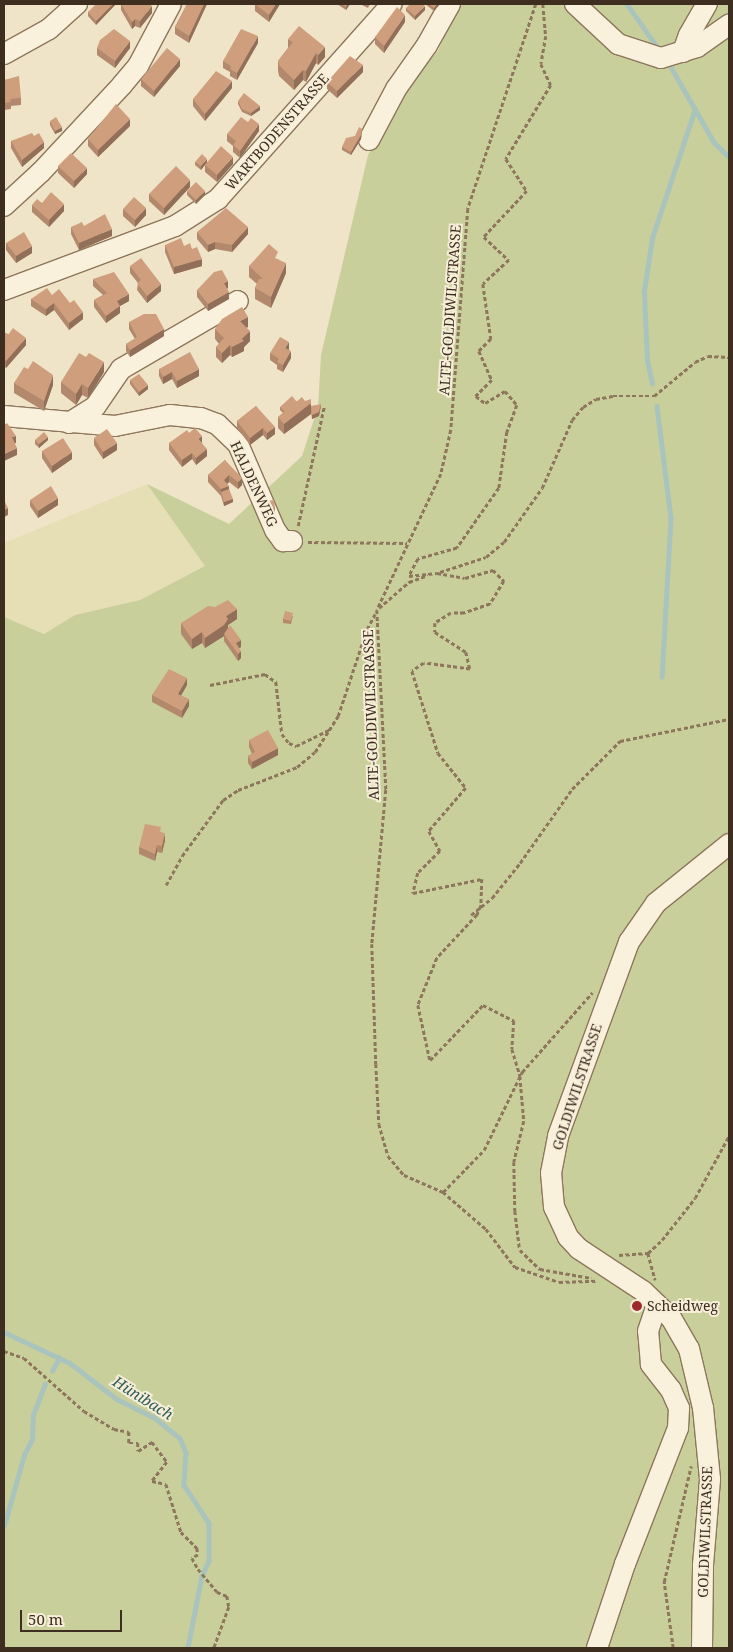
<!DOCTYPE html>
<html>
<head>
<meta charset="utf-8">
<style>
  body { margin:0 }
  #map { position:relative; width:733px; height:1652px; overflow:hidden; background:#f0e4c8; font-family:"Noto Serif",serif }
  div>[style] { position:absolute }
  .farmland>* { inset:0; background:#e6deb5 }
  .green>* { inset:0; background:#c9cf9b }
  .stream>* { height:4.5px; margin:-2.25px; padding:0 2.25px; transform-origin:2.25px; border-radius:2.25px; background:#a9c4bc }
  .path>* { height:2.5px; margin-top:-1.25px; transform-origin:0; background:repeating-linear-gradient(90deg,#8d765c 0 4px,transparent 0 6.5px) }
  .roads { filter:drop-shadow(1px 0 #8d765c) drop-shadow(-1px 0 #8d765c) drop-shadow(0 1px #8d765c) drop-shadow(0 -1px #8d765c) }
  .minor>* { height:20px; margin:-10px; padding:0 10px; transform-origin:10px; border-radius:10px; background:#faf1dc }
  .wall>* { inset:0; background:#b2896c }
  .shaded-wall>* { inset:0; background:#916f58 }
  .building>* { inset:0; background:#cf9f7d }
  .dots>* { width:14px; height:14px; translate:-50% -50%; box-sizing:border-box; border:2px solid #f7eed8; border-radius:50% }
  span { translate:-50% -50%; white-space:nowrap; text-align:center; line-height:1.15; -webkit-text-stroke:4px #f7eed8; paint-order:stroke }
  .street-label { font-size:14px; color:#3d2e20 }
  .poi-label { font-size:14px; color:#3d2e20 }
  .left { translate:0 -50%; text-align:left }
  .water-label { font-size:15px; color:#2f5d5a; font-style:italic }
  .frame { position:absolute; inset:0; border:5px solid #3d2e20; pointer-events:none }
  .scale { position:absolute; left:20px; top:1610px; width:102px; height:22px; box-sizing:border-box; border:2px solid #3d2e20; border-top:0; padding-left:6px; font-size:15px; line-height:18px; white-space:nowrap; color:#3d2e20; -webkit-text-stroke:4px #f7eed8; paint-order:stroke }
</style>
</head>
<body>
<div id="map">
  <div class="farmland">
    <div style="clip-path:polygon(147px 484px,206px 566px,140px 600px,75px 615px,44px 634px,4px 617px,4px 543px)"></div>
  </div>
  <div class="green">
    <div style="clip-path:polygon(457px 4px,729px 4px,729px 1648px,4px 1648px,4px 617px,44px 634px,75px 615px,140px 600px,205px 566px,147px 484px,229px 524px,302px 456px,318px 407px,321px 355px,368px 155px,409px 81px,438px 51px)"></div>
  </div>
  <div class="stream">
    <div style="left:627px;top:4px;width:54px;rotate:54.8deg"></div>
    <div style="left:671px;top:67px;width:86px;rotate:60.2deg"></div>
    <div style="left:714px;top:142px;width:21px;rotate:45deg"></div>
    <div style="left:652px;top:384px;width:24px;rotate:-102deg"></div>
    <div style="left:647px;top:361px;width:70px;rotate:-92.5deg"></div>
    <div style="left:644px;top:291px;width:54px;rotate:-81.4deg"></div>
    <div style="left:652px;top:238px;width:136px;rotate:-71.6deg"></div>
    <div style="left:657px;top:406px;width:113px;rotate:82.9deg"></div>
    <div style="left:671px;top:518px;width:159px;rotate:93.2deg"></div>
    <div style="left:4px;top:1332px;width:73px;rotate:25.2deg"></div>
    <div style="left:70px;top:1363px;width:59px;rotate:37.5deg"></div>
    <div style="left:117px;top:1399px;width:42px;rotate:26.6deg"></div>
    <div style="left:155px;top:1418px;width:32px;rotate:39deg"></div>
    <div style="left:180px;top:1438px;width:16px;rotate:68deg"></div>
    <div style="left:186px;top:1453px;width:32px;rotate:94deg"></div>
    <div style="left:184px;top:1485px;width:45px;rotate:56.7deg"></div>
    <div style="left:209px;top:1523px;width:38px;rotate:90deg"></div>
    <div style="left:209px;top:1561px;width:17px;rotate:115deg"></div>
    <div style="left:202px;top:1576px;width:73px;rotate:101deg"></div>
    <div style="left:52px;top:1371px;width:15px;rotate:-62deg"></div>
    <div style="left:4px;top:1526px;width:74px;rotate:-74.3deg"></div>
    <div style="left:24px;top:1455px;width:18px;rotate:-63deg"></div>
    <div style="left:32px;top:1439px;width:24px;rotate:-88deg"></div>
    <div style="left:33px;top:1415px;width:33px;rotate:-69deg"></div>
  </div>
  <div class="path">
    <div style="left:536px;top:4px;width:216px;rotate:108.4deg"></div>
    <div style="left:468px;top:209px;width:222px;rotate:94.4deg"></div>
    <div style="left:451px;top:430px;width:45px;rotate:102.8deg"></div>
    <div style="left:441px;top:474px;width:150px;rotate:115.2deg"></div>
    <div style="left:377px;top:610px;width:180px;rotate:87.1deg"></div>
    <div style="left:386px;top:790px;width:155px;rotate:95.2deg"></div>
    <div style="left:372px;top:944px;width:120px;rotate:88.1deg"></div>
    <div style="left:376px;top:1064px;width:60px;rotate:87.1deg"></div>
    <div style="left:379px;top:1124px;width:33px;rotate:74deg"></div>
    <div style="left:388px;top:1156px;width:25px;rotate:50deg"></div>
    <div style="left:404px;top:1175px;width:43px;rotate:23.6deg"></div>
    <div style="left:443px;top:1192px;width:57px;rotate:40.7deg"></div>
    <div style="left:486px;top:1229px;width:48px;rotate:52.7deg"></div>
    <div style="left:515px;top:1267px;width:46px;rotate:18.8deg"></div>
    <div style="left:559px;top:1282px;width:37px;rotate:-2deg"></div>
    <div style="left:543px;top:4px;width:32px;rotate:85deg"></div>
    <div style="left:546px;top:36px;width:28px;rotate:100deg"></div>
    <div style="left:541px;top:64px;width:23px;rotate:65deg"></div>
    <div style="left:551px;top:85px;width:87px;rotate:121.3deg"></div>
    <div style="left:506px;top:159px;width:38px;rotate:57deg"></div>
    <div style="left:527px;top:191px;width:63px;rotate:133.1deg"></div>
    <div style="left:484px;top:237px;width:34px;rotate:43deg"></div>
    <div style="left:509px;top:260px;width:35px;rotate:137deg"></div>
    <div style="left:483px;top:284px;width:56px;rotate:81.7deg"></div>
    <div style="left:491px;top:339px;width:17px;rotate:135deg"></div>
    <div style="left:479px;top:351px;width:32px;rotate:66deg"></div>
    <div style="left:492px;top:380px;width:23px;rotate:135deg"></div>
    <div style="left:476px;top:396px;width:11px;rotate:38deg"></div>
    <div style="left:485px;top:403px;width:23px;rotate:-31deg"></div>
    <div style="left:505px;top:391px;width:18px;rotate:49deg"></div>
    <div style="left:517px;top:405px;width:29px;rotate:110deg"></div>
    <div style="left:507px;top:432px;width:57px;rotate:98.1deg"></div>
    <div style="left:499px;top:488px;width:73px;rotate:125deg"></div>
    <div style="left:457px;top:548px;width:41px;rotate:164.2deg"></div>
    <div style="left:418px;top:559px;width:19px;rotate:118deg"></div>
    <div style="left:409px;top:576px;width:28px;rotate:-6deg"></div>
    <div style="left:437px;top:573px;width:28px;rotate:10deg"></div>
    <div style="left:465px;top:578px;width:29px;rotate:-16deg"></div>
    <div style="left:493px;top:570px;width:16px;rotate:45deg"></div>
    <div style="left:504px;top:581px;width:27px;rotate:121deg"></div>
    <div style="left:490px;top:604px;width:28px;rotate:161deg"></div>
    <div style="left:464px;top:613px;width:13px;rotate:180deg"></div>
    <div style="left:451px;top:613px;width:19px;rotate:148deg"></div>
    <div style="left:435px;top:623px;width:9px;rotate:90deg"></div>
    <div style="left:435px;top:632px;width:37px;rotate:33deg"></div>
    <div style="left:466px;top:652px;width:17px;rotate:77deg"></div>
    <div style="left:470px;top:669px;width:46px;rotate:-172.6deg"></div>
    <div style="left:424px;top:663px;width:14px;rotate:146deg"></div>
    <div style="left:412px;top:671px;width:86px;rotate:72.4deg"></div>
    <div style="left:438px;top:753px;width:45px;rotate:51.3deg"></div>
    <div style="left:466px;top:788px;width:57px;rotate:130.7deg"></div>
    <div style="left:429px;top:831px;width:23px;rotate:61deg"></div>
    <div style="left:440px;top:851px;width:31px;rotate:135deg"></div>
    <div style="left:418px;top:873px;width:21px;rotate:104deg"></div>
    <div style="left:413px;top:893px;width:70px;rotate:-11.5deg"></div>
    <div style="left:482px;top:879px;width:27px;rotate:92deg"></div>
    <div style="left:481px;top:906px;width:10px;rotate:114deg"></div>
    <div style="left:477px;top:915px;width:59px;rotate:132.9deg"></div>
    <div style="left:437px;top:958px;width:51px;rotate:112deg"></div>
    <div style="left:418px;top:1005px;width:56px;rotate:77.7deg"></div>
    <div style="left:430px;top:1060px;width:76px;rotate:-46.1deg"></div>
    <div style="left:483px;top:1005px;width:35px;rotate:27deg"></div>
    <div style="left:514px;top:1021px;width:28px;rotate:94deg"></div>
    <div style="left:512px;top:1049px;width:28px;rotate:73deg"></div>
    <div style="left:520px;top:1076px;width:45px;rotate:84.9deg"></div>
    <div style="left:524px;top:1121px;width:42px;rotate:103.7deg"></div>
    <div style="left:514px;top:1162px;width:49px;rotate:88.8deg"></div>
    <div style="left:515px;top:1211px;width:39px;rotate:83deg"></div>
    <div style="left:520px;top:1250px;width:28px;rotate:44deg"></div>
    <div style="left:540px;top:1269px;width:52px;rotate:10deg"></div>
    <div style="left:298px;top:526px;width:122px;rotate:-77.7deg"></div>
    <div style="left:308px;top:542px;width:99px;rotate:0.6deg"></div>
    <div style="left:440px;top:572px;width:48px;rotate:-18.1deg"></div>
    <div style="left:486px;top:557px;width:23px;rotate:-40deg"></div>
    <div style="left:504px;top:542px;width:66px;rotate:-54.9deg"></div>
    <div style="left:542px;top:488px;width:74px;rotate:-66.2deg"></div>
    <div style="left:572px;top:420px;width:17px;rotate:-50deg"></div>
    <div style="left:583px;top:407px;width:15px;rotate:-32deg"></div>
    <div style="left:596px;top:399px;width:17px;rotate:-10deg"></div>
    <div style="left:613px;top:396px;width:41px"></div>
    <div style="left:654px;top:396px;width:53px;rotate:-39.7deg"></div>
    <div style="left:695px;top:362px;width:14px;rotate:-25deg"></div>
    <div style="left:708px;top:356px;width:21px;rotate:3deg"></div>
    <div style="left:379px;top:608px;width:40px;rotate:-41deg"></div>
    <div style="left:409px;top:582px;width:20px;rotate:-20deg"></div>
    <div style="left:210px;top:685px;width:56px;rotate:-11.3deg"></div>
    <div style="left:265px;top:674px;width:14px;rotate:36deg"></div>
    <div style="left:276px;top:682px;width:52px;rotate:83.4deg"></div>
    <div style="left:282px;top:734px;width:11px;rotate:52deg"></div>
    <div style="left:289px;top:743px;width:8px;rotate:23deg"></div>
    <div style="left:296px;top:746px;width:39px;rotate:-26deg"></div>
    <div style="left:166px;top:885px;width:33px;rotate:-61deg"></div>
    <div style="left:182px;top:856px;width:69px;rotate:-53.8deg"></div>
    <div style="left:223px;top:800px;width:18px;rotate:-34deg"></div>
    <div style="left:238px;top:790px;width:63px;rotate:-21.3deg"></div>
    <div style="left:297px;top:767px;width:23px;rotate:-40deg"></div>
    <div style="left:315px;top:752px;width:43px;rotate:-57.4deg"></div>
    <div style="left:338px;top:716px;width:92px;rotate:-71.6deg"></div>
    <div style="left:367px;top:629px;width:19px;rotate:-62deg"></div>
    <div style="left:471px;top:915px;width:27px;rotate:-39deg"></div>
    <div style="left:492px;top:898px;width:45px;rotate:-51.3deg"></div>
    <div style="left:520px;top:863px;width:90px;rotate:-54.9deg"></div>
    <div style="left:572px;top:789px;width:68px;rotate:-45deg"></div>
    <div style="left:620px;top:741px;width:111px;rotate:-11.4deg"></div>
    <div style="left:443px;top:1192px;width:59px;rotate:-45.7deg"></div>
    <div style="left:484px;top:1150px;width:87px;rotate:-64deg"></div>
    <div style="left:522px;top:1072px;width:106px;rotate:-48.5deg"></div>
    <div style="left:648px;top:1253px;width:28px;rotate:75deg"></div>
    <div style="left:619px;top:1255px;width:29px;rotate:-4deg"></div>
    <div style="left:648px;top:1253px;width:19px;rotate:-43deg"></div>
    <div style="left:662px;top:1240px;width:53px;rotate:-51.8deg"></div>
    <div style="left:695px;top:1198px;width:71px;rotate:-61.3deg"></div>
    <div style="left:4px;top:1351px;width:21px;rotate:19deg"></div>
    <div style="left:24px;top:1358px;width:80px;rotate:41.5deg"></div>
    <div style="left:84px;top:1411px;width:35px;rotate:31deg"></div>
    <div style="left:114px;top:1429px;width:15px;rotate:11deg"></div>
    <div style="left:129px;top:1432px;width:11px;rotate:90deg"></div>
    <div style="left:129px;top:1443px;width:9px"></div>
    <div style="left:138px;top:1443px;width:8px;rotate:90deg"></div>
    <div style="left:138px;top:1451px;width:17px;rotate:-33deg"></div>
    <div style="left:152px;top:1442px;width:25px;rotate:53deg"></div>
    <div style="left:167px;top:1462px;width:24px;rotate:128deg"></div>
    <div style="left:152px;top:1481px;width:14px;rotate:12deg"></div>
    <div style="left:166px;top:1484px;width:50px;rotate:72.6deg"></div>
    <div style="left:181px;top:1532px;width:23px;rotate:45deg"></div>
    <div style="left:197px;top:1548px;width:7px;rotate:82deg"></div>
    <div style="left:198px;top:1555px;width:7px;rotate:153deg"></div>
    <div style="left:192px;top:1558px;width:13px;rotate:61deg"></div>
    <div style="left:198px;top:1569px;width:30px;rotate:50deg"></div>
    <div style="left:217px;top:1592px;width:11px;rotate:22deg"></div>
    <div style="left:227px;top:1596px;width:11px;rotate:80deg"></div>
    <div style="left:229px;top:1607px;width:44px;rotate:110.1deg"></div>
    <div style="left:673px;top:1648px;width:67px;rotate:-97.8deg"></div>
    <div style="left:664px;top:1582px;width:119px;rotate:-76.9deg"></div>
  </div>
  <div class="roads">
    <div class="minor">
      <div style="left:575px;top:4px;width:59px;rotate:42.9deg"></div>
      <div style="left:618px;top:44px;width:45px;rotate:18deg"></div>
      <div style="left:661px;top:58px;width:38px;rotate:-17deg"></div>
      <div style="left:697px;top:47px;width:39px;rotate:-35deg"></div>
      <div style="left:683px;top:52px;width:18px;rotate:-71deg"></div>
      <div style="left:689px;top:35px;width:36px;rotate:-60deg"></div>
      <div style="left:4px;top:54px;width:51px;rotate:-29.1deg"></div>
      <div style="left:49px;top:29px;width:38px;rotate:-42deg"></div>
      <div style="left:369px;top:140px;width:58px;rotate:-62.1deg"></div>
      <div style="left:396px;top:89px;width:54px;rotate:-54.8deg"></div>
      <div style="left:427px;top:45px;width:47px;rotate:-60.7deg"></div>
      <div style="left:4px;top:206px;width:50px;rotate:-42.6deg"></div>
      <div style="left:41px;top:172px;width:119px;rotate:-47deg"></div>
      <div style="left:122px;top:85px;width:25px;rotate:-50deg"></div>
      <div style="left:138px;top:66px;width:70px;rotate:-62deg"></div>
      <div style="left:4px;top:290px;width:183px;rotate:-20.5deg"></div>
      <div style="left:175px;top:226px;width:51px;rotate:-32.1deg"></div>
      <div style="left:218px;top:199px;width:261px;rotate:-48.3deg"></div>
      <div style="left:4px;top:416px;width:111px;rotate:5.1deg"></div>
      <div style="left:115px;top:426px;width:56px;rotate:-11.3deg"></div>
      <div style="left:170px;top:415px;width:31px;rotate:6deg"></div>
      <div style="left:201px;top:418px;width:17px;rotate:21deg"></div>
      <div style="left:217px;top:424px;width:29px;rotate:44deg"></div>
      <div style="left:238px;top:444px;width:94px;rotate:66.7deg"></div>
      <div style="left:275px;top:530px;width:14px;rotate:54deg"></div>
      <div style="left:283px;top:541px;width:9px"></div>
      <div style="left:69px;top:423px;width:31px;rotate:-32deg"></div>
      <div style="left:95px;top:407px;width:46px;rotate:-55.6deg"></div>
      <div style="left:121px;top:369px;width:135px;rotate:-30.2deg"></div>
      <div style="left:597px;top:1648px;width:89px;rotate:-71.6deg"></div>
      <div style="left:625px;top:1564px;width:146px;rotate:-68.7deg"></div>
      <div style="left:678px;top:1428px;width:20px;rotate:-87deg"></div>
      <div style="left:679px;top:1408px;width:20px;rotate:-114deg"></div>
      <div style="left:671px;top:1390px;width:33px;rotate:-128deg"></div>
      <div style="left:651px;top:1364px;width:33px;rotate:-95deg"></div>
      <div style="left:648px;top:1331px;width:28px;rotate:-71deg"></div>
      <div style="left:702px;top:1648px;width:83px;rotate:-89.3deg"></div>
      <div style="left:703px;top:1565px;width:86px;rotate:-85.3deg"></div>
      <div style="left:710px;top:1479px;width:71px;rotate:-95.6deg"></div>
      <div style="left:703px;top:1408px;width:61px;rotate:-103.3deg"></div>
      <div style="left:689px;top:1349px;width:36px;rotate:-120deg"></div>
      <div style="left:671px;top:1318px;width:39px;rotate:-136deg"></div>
      <div style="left:643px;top:1291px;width:77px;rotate:-146.7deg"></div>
      <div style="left:579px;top:1249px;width:16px;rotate:-133deg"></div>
      <div style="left:568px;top:1237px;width:33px;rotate:-115deg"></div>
      <div style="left:554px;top:1207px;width:34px;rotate:-95deg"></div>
      <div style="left:551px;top:1173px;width:38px;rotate:-79deg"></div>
      <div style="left:558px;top:1136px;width:207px;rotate:-69.9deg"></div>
      <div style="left:629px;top:942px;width:47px;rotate:-55.3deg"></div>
      <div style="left:656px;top:903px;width:94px;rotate:-38.9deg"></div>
    </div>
  </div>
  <div class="wall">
    <div style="clip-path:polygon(116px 4px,96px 25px,88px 16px,88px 12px)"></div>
    <div style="clip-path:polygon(121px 4px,152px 13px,140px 28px,135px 26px,132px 29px,121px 10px)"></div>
    <div style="clip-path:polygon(187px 4px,207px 4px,189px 43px,175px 34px,175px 27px)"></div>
    <div style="clip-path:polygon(255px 4px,280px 4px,269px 22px,255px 11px)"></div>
    <div style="clip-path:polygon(337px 4px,350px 4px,346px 10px)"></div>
    <div style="clip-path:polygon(360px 4px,370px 4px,368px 8px)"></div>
    <div style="clip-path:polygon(425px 4px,440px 4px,434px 11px)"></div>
    <div style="clip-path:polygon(406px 8px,425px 10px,415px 20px,406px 11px)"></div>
    <div style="clip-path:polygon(405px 22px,384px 53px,375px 44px,375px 37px)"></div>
    <div style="clip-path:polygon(288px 39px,325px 57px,318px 65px,316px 63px,306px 82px,303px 80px,294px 90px,279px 76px,278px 71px,278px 61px,288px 48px)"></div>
    <div style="clip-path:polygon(258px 43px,237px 80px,230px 76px,230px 72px,223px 68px,223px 61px)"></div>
    <div style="clip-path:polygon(97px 48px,130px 48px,115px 68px,97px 55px)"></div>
    <div style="clip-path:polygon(180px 66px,154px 97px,141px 86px,141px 79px)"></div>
    <div style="clip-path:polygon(363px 72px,337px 98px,327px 89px,327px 82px)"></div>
    <div style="clip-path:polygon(4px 80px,21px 98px,21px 105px,11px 106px,11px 109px,4px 110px)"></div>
    <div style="clip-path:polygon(232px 88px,205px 121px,193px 106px,193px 99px)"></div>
    <div style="clip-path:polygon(238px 101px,260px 110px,251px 116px,242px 112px,238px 104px)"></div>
    <div style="clip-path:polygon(50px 121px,62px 131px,55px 134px,50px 125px)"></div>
    <div style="clip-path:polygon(130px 126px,98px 157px,88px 146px,88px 139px)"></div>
    <div style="clip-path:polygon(259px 131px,240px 158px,233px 152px,233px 146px,227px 141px,227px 134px)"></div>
    <div style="clip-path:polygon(362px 132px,361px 139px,351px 155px,342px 150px,342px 147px,355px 136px)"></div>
    <div style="clip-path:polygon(34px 136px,44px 148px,22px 167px,11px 148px,11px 141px)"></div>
    <div style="clip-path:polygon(195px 162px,207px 162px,233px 164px,217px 182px,205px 172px,205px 165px,201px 170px,195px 165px)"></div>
    <div style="clip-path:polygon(58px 166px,87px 174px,74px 188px,58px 173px)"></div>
    <div style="clip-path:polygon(190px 187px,164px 215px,149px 201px,149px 194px)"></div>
    <div style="clip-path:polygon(187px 191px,205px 195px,196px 204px,187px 195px)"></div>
    <div style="clip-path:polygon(42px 203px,64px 211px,49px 227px,32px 212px,32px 205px)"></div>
    <div style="clip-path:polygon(123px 209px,146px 215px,135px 227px,123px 216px)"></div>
    <div style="clip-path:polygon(84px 226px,112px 236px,79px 250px,71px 234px,71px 227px)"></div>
    <div style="clip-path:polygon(197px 232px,248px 234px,232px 252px,215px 249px,208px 252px,197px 239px)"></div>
    <div style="clip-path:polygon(6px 243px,32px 253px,16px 263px,6px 250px)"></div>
    <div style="clip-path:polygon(165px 245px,184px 246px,192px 249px,202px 266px,174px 274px,165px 252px)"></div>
    <div style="clip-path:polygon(278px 259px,286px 273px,271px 308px,255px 299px,255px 288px,257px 284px,249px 277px,249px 266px)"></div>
    <div style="clip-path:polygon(130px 266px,161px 291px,147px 303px,137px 290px,138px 283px,130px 273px)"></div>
    <div style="clip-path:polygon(93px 279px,129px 301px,120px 306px,120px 313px,106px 323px,94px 307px,94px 300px,103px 295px,93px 286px)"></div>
    <div style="clip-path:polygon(228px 288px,227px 289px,229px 299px,208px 311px,197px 297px,197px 290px)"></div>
    <div style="clip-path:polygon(52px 295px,83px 319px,69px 330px,54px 310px,46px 316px,31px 306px,31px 299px)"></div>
    <div style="clip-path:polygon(129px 322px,164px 336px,130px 357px,126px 351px,126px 344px,135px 339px,129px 329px)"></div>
    <div style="clip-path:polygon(248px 327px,246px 328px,250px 341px,244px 347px,244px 351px,232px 357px,230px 355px,222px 363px,216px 357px,216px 347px,219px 344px,215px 339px,215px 329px)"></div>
    <div style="clip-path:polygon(4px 332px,26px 345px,6px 368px,4px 366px)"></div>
    <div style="clip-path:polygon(289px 349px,291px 358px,283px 372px,277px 369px,277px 365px,270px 360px,270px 353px)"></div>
    <div style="clip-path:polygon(28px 369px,53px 385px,44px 411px,14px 393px,14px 383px)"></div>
    <div style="clip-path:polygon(159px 369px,199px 376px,177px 388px,172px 379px,163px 384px,159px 376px)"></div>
    <div style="clip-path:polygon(104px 372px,88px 398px,82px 395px,76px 405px,61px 393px,61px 382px)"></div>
    <div style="clip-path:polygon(130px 380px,148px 389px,139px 396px,130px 384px)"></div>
    <div style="clip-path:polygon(305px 401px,311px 406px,321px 407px,319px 416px,312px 419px,311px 412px,311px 414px,284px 434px,278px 428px,278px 417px,283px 413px,280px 410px,280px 407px,297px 402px)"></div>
    <div style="clip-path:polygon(256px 406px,275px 434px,267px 440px,263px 435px,250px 445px,237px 428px,237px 421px)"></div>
    <div style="clip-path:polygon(189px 433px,202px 443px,207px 456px,196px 465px,192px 459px,182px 467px,169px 450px,169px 443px)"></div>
    <div style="clip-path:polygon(94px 438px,117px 450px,103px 459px,94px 445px)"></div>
    <div style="clip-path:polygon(35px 440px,48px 440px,39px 448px,35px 444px)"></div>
    <div style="clip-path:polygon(42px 451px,72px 459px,52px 473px,42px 458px)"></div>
    <div style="clip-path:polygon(225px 460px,242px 485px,238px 489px,229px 482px,227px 484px,233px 502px,224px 506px,221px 496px,208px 482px,208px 475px)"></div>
    <div style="clip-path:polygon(30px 500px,58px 505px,38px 518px,30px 506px)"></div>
    <div style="clip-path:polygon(267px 501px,275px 508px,275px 512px,268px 513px)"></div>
    <div style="clip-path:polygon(293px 616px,291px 624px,283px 623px,283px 619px)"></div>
    <div style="clip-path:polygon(237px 619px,228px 625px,228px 627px,241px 647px,239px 648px,241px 658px,238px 661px,224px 641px,224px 636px,205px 648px,202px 643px,192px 649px,181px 634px,181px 623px)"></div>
    <div style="clip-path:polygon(187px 685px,181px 695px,189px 706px,182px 718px,152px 702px,152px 695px)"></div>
    <div style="clip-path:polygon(249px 740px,278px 755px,252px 769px,248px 763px,248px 756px,252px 754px,249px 747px)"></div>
    <div style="clip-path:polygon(161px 832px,165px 840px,162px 853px,157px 852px,155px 861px,139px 854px,139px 847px)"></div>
  </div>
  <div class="shaded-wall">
    <div style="clip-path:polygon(113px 4px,116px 4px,96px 25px,96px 21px)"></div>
    <div style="clip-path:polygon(204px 4px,207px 4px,189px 43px,189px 36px)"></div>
    <div style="clip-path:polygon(276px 4px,280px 4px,269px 22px,269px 15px)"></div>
    <div style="clip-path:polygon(348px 4px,350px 4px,346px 10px,346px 7px)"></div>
    <div style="clip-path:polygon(437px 4px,440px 4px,434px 11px,434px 8px)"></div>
    <div style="clip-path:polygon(152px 6px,152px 13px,140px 28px,140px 21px)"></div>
    <div style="clip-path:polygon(425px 6px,425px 10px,415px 20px,415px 16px)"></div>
    <div style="clip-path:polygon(405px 15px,405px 22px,384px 53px,384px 46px)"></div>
    <div style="clip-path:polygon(135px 19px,135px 26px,132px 29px,132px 22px)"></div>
    <div style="clip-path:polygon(258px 36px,258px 43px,237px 80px,237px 73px)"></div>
    <div style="clip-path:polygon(130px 41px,130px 48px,115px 68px,115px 61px)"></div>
    <div style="clip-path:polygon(325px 47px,325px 57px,318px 65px,318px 55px)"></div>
    <div style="clip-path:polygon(316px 53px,316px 63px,306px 82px,306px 71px)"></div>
    <div style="clip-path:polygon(180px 59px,180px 66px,154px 97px,154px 91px)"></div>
    <div style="clip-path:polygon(363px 65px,363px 72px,337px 98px,337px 91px)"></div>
    <div style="clip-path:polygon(303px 70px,303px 80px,294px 90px,294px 80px)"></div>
    <div style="clip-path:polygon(232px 81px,232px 88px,205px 121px,205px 114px)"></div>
    <div style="clip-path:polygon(260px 106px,260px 110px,251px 116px,251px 113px)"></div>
    <div style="clip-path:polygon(130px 119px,130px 126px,98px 157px,98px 150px)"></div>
    <div style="clip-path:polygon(259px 124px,259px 131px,240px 158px,240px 151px)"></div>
    <div style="clip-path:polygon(62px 127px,62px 131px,55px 134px,55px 131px)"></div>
    <div style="clip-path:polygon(362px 129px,361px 139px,351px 155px,351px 152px)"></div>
    <div style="clip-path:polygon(44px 142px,44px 148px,22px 167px,22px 160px)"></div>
    <div style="clip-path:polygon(233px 157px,233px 164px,217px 182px,217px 175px)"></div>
    <div style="clip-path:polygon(207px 159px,207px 162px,201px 170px,201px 166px)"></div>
    <div style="clip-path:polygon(87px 168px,87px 174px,74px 188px,74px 181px)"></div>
    <div style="clip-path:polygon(190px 180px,190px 187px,164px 215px,164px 208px)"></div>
    <div style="clip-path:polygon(205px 191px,205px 195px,196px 204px,196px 200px)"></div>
    <div style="clip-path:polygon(64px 204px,64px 211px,49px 227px,49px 220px)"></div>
    <div style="clip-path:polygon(146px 208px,146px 215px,135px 227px,135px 220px)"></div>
    <div style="clip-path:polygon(248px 227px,248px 234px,232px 252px,232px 245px)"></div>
    <div style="clip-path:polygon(112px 229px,112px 236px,79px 250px,79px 243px)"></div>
    <div style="clip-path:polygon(215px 242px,215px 249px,208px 252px,208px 245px)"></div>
    <div style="clip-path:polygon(32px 246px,32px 253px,16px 263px,16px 256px)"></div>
    <div style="clip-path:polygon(202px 259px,202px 266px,174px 274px,174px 267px)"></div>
    <div style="clip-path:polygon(286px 263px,286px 273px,271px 308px,271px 297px)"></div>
    <div style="clip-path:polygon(228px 281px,228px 288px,224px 290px,224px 283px)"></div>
    <div style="clip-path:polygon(161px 284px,161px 291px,147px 303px,147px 296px)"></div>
    <div style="clip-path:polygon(229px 292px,229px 299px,208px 311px,208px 304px)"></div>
    <div style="clip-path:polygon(129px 294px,129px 301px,120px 306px,120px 313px,106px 323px,106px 316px,117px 301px)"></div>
    <div style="clip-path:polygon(54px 303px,54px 310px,46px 316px,46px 309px)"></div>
    <div style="clip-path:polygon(83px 312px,83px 319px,69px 330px,69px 323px)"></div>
    <div style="clip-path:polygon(248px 317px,248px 327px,240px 331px,240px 321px)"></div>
    <div style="clip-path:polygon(164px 329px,164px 336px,130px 357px,130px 350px)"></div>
    <div style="clip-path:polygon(250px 331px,250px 341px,244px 347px,244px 351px,232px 357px,232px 347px)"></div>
    <div style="clip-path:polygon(26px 338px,26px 345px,6px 368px,6px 361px)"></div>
    <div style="clip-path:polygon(289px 342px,289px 349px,285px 355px,285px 348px)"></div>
    <div style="clip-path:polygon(230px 345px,230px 355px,222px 363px,222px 353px)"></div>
    <div style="clip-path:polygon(291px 351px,291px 358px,283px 372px,283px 365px)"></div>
    <div style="clip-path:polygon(104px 362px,104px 372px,88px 398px,88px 388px)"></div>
    <div style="clip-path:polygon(199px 369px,199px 376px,177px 388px,177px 381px)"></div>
    <div style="clip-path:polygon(172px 372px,172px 379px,163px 384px,163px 377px)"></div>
    <div style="clip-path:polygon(53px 375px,53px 385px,44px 411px,44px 401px)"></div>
    <div style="clip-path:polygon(82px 384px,82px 395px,76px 405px,76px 394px)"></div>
    <div style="clip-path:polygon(148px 385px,148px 389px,139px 396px,139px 392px)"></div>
    <div style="clip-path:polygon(311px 403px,311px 414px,284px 434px,284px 424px)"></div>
    <div style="clip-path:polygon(321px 404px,319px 416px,312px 419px,312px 415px)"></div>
    <div style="clip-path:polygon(275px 427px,275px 434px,267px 440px,267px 433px)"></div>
    <div style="clip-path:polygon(263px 428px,263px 435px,250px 445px,250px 438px)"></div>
    <div style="clip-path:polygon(16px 436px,16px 443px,12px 444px,12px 437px)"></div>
    <div style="clip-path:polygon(202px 436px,202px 443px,198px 439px)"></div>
    <div style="clip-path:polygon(48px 437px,48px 440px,39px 448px,39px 444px)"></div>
    <div style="clip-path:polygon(117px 443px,117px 450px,103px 459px,103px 452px)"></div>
    <div style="clip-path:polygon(17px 448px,17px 455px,4px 461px,4px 454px)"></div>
    <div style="clip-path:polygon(207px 449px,207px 456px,196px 465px,196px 458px)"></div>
    <div style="clip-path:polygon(72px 452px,72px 459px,52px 473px,52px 466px)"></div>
    <div style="clip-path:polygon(192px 453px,192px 459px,182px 467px,182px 460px)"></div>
    <div style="clip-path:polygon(229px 475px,229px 482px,224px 487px,224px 480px)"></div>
    <div style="clip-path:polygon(242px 478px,242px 485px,238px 489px,238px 482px)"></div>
    <div style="clip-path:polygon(229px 486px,229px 493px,221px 492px,221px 489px)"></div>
    <div style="clip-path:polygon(58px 498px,58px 505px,38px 518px,38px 511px)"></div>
    <div style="clip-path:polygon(233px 499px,233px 502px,224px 506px,224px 502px)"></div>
    <div style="clip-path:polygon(8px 508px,8px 515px,4px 517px,4px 510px)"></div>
    <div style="clip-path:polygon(237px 609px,237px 619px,228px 625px,228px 629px,224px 636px,224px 634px,224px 636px,205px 648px,205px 638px,226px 616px)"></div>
    <div style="clip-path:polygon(202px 632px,202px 643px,192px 649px,192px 639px)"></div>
    <div style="clip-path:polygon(241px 640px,241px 647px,236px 650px,236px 643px)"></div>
    <div style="clip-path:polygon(241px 651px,241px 658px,238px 661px,238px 654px)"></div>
    <div style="clip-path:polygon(187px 678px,187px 685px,178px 701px,178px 694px)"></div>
    <div style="clip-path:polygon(189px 699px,189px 706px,182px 718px,182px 711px)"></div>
    <div style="clip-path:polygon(278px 748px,278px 755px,252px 769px,252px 762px)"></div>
    <div style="clip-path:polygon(165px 833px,165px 840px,162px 853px,162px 846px)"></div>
    <div style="clip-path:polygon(157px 845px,157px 852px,155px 861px,155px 854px)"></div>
  </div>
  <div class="building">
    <div style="clip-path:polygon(96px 4px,113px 4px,96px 21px,88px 12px)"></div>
    <div style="clip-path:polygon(121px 4px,149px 4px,152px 6px,140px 21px,135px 19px,132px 22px)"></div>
    <div style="clip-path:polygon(187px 4px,204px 4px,189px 36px,175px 27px)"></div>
    <div style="clip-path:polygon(255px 4px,276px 4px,269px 15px)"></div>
    <div style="clip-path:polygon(342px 4px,348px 4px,346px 7px)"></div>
    <div style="clip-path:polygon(410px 4px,422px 4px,425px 6px,415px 16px,406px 8px)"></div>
    <div style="clip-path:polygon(429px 4px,437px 4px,434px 8px)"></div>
    <div style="clip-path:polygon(397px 7px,405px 15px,384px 46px,375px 37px)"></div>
    <div style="clip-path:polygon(299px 26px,325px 47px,318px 55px,316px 53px,306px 71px,303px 70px,294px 80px,279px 65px,278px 61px,293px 42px,288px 39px)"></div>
    <div style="clip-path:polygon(114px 29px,130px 41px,115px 61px,97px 48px,100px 40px)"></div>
    <div style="clip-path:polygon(241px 29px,258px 36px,237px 73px,230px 69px,231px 66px,223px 61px)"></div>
    <div style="clip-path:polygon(167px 48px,180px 59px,154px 91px,141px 79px)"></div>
    <div style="clip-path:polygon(350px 56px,363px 65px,337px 91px,327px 82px)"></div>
    <div style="clip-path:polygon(216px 71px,232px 81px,205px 114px,193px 99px)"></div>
    <div style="clip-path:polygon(19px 76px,21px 98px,10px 99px,11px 102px,4px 103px,4px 80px)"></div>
    <div style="clip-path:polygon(244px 93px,260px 106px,251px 113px,242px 109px,238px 101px)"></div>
    <div style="clip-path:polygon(116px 104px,130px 119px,98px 150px,88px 139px)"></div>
    <div style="clip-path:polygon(56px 117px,62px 127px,55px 131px,50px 121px)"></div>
    <div style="clip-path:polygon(241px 117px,248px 122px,251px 118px,259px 124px,240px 151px,233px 145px,236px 141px,227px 134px)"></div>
    <div style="clip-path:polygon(359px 127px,362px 129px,361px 135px,351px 152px,342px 147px,346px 138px,355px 136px)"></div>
    <div style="clip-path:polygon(32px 133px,34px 136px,39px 133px,44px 142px,22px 160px,11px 141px)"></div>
    <div style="clip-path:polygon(221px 146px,233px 157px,217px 175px,205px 165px)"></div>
    <div style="clip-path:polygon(71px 153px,87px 168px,74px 181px,58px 166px)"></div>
    <div style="clip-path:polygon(202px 154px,207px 159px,201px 166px,195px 162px)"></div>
    <div style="clip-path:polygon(176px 166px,190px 180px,164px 208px,149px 194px)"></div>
    <div style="clip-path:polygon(196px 182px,205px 191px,196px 200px,187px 191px)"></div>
    <div style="clip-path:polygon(51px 192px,64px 204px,49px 220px,32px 205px,37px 199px,42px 203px)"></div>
    <div style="clip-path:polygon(134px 197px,146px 208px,135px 220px,123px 209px)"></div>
    <div style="clip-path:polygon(226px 208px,248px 227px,232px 245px,215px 242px,208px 245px,197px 232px)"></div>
    <div style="clip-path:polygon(105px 214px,112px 229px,79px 243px,71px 227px,82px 222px,84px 226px)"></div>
    <div style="clip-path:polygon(24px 232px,32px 246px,16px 256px,6px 243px)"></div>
    <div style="clip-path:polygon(181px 238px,184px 246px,190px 243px,192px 249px,197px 247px,202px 259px,174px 267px,165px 245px)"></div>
    <div style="clip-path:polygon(269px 244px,278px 252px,275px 258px,286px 263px,271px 297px,255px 288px,259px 279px,263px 279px,249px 266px)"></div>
    <div style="clip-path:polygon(141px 258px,161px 284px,147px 296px,137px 283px,141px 280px,130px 266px)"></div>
    <div style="clip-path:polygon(222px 270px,228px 281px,224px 283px,229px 292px,208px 304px,197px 290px,214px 272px)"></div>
    <div style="clip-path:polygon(114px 272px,129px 294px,117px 301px,120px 306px,106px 316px,94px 300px,107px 293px,93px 279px)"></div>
    <div style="clip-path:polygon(47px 288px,52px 295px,59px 289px,70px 303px,74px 300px,83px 312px,69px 323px,54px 303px,46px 309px,31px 299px)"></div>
    <div style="clip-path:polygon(242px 307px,248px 317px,240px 321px,250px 331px,242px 339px,244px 341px,232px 347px,230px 345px,222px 353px,216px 347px,224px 338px,215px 329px,222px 319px)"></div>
    <div style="clip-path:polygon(144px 314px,156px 314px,164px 329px,130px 350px,126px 344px,137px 337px,129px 322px)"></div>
    <div style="clip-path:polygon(13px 328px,26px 338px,6px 361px,4px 359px,4px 332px,8px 335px)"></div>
    <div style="clip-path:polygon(280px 337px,289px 342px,285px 348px,291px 351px,283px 365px,277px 362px,279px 359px,270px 353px)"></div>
    <div style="clip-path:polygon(190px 352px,199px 369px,177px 381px,172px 372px,163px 377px,159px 369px)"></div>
    <div style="clip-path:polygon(79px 353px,86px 357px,89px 353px,104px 362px,88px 388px,82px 384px,76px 394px,61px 382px)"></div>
    <div style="clip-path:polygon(33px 361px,53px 375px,44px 401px,14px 383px,24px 367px,28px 369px)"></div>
    <div style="clip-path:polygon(139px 374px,148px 385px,139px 392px,130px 380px)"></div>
    <div style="clip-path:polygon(292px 396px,297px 402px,285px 412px,280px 407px)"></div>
    <div style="clip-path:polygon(302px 397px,305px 401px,311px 399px,311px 403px,284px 424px,278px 417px)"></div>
    <div style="clip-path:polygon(321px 404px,319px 412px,312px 415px,311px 406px)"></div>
    <div style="clip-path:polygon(256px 406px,275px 427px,267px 433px,263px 428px,250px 438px,237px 421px)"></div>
    <div style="clip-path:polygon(7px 423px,16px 436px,12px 437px,17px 448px,4px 454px,4px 425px)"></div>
    <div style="clip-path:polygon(195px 428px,202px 436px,198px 439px,207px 449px,196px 458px,192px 453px,182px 460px,169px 443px,187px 430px,189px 433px)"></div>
    <div style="clip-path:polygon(107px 429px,117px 443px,103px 452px,94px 438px)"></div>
    <div style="clip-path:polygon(44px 432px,48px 437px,39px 444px,35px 440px)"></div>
    <div style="clip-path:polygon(63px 438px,72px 452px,52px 466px,42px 451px)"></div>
    <div style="clip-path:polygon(225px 460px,242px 478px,238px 482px,229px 475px,224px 480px,229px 486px,221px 489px,208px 475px)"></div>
    <div style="clip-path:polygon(51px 486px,58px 498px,38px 511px,30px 500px)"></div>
    <div style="clip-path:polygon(229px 489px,233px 499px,224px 502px,221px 492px)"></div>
    <div style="clip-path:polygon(4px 500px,8px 508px,4px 510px)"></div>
    <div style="clip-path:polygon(274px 500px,275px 508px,268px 509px,267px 501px)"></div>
    <div style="clip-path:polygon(228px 600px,237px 609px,226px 616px,228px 619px,224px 625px,205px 638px,202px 632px,192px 639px,181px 623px,208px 606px,215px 607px)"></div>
    <div style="clip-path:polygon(285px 611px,293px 613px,291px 621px,283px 619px)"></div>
    <div style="clip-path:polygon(230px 625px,241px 640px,236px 643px,241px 651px,238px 654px,224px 634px)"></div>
    <div style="clip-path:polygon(169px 669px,187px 678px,178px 694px,189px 699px,182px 711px,152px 695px)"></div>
    <div style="clip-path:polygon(268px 730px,278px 748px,252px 762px,248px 756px,255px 752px,249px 740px)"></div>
    <div style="clip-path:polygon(145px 824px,161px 827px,160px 832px,165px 833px,162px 846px,157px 845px,155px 854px,139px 847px)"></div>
  </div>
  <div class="dots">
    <div style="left:637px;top:1306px;background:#9e2a2b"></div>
  </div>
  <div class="street-label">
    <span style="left:277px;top:132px;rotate:-49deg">WARTBODENSTRASSE</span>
    <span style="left:450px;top:310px;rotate:-86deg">ALTE-GOLDIWILSTRASSE</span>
    <span style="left:254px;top:484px;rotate:65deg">HALDENWEG</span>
    <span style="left:371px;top:715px;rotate:-92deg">ALTE-GOLDIWILSTRASSE</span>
    <span style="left:577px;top:1087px;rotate:-72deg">GOLDIWILSTRASSE</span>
    <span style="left:705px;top:1532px;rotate:-88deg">GOLDIWILSTRASSE</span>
  </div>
  <div class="poi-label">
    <span class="left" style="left:647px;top:1306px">Scheidweg</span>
  </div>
  <div class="water-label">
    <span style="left:143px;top:1398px;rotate:32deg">Hünibach</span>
  </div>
  <div class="frame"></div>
  <div class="scale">50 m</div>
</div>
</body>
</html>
